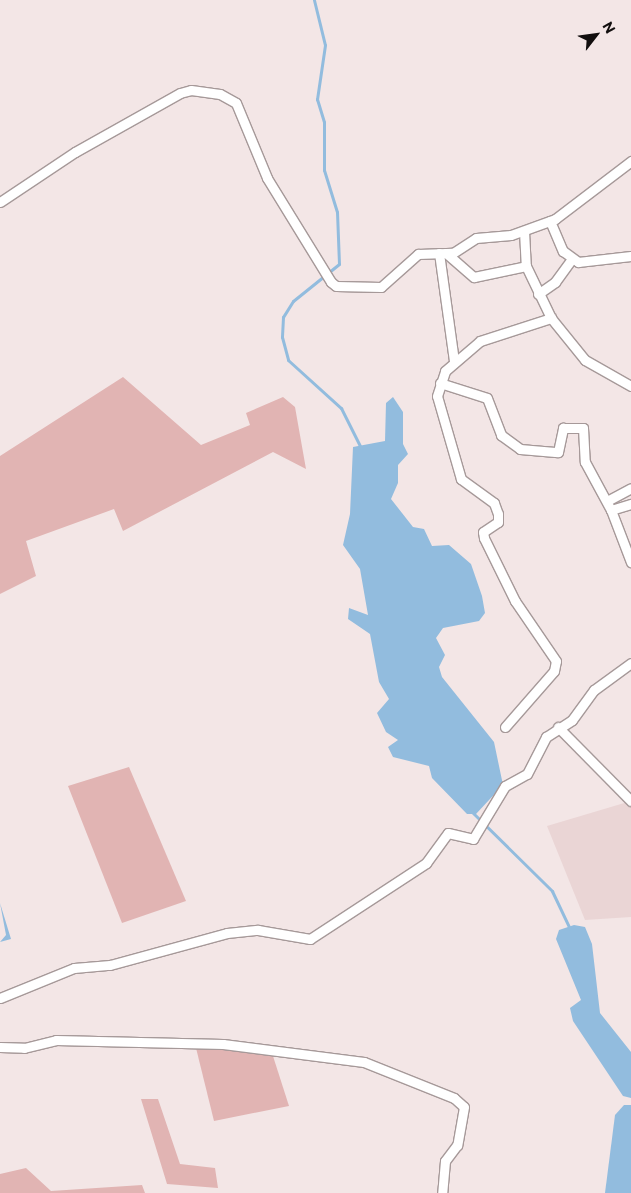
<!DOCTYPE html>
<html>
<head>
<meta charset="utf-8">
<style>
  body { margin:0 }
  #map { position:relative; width:631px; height:1193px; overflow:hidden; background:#f3e6e6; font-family:Commissioner,sans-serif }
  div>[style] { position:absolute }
  .built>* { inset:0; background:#ead5d5 }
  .green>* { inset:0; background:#e1b4b3 }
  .water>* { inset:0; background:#92bcde }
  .stream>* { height:3px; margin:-1.5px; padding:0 1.5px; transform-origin:1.5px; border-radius:1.5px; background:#92bcde }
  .roads { filter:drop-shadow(1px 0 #a69999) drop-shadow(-1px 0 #a69999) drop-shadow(0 1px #a69999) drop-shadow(0 -1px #a69999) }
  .minor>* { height:9px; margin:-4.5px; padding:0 4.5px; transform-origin:4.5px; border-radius:4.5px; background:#fff }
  span { translate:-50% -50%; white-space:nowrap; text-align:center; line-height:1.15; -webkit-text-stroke:5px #f3e6e6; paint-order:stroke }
  .north { position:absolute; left:571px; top:10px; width:50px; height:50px; -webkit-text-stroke:4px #f3e6e6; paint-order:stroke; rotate:60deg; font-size:14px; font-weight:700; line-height:20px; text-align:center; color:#120e0e }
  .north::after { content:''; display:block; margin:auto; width:18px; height:22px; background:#120e0e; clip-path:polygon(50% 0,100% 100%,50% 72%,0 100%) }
</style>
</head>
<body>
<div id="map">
  <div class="built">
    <div style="clip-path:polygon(631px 801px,631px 917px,585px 920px,547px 826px)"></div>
  </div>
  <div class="green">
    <div style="clip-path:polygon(123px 377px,201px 445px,250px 425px,246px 413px,283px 397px,295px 407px,306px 469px,273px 452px,123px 531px,114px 509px,26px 541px,36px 576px,0 594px,0 456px)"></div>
    <div style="clip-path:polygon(129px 767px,186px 901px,122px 923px,68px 786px)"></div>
    <div style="clip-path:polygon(196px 1048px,272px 1053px,289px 1106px,214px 1121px)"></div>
    <div style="clip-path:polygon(141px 1099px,158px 1099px,180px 1164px,215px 1168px,218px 1188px,167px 1184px)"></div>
    <div style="clip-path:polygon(26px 1168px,51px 1191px,142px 1185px,145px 1193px,0 1193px,0 1174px)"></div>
  </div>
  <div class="water">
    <div style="clip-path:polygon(393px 397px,403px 412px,403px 444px,408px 454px,398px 465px,398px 483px,391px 499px,413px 527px,424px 529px,432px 546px,449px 545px,471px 564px,482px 596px,485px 613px,479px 621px,443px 628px,436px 638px,445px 655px,439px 667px,442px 677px,494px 742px,503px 785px,476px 814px,467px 814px,432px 778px,429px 766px,393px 757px,388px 747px,398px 740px,386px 732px,377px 713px,389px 699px,379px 682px,370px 634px,348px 619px,349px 608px,368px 615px,360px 569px,343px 545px,350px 514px,353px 447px,385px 441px,386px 403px)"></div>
    <div style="clip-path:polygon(0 903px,11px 939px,0 942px,6px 935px)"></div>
    <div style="clip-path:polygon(574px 925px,585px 927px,592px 944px,600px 1013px,631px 1052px,631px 1098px,623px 1096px,573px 1021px,570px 1008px,581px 1000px,556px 939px,559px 930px)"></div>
    <div style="clip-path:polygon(624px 1105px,631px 1105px,631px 1193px,605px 1193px,615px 1115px)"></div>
  </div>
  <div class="stream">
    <div style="left:314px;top:0;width:46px;rotate:76.3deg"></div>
    <div style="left:325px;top:45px;width:55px;rotate:98.4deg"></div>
    <div style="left:317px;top:99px;width:24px;rotate:73deg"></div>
    <div style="left:324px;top:122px;width:48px;rotate:90deg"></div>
    <div style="left:324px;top:170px;width:44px;rotate:72.8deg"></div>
    <div style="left:337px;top:212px;width:52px;rotate:87.8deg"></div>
    <div style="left:339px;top:264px;width:59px;rotate:141.2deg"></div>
    <div style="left:293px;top:301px;width:19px;rotate:122deg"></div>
    <div style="left:283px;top:317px;width:20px;rotate:93deg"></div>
    <div style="left:282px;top:337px;width:24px;rotate:75deg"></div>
    <div style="left:288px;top:360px;width:72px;rotate:42.2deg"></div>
    <div style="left:341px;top:408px;width:45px;rotate:63.4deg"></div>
    <div style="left:471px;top:811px;width:114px;rotate:44.6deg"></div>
    <div style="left:552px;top:891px;width:42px;rotate:64.7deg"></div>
  </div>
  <div class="roads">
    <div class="minor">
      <div style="left:0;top:202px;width:90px;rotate:-33.7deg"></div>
      <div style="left:75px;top:152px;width:120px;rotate:-29.3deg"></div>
      <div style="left:180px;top:93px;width:11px;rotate:-15deg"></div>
      <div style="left:191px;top:90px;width:29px;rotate:8deg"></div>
      <div style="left:220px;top:94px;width:18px;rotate:29deg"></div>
      <div style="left:236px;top:103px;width:81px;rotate:67.5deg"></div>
      <div style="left:267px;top:178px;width:122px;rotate:58.4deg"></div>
      <div style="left:331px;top:282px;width:6px;rotate:39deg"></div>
      <div style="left:336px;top:286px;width:45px;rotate:1.3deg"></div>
      <div style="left:381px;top:287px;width:50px;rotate:-41.7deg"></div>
      <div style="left:418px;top:254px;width:35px;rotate:-2deg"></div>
      <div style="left:453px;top:253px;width:27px;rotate:-33deg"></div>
      <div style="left:476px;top:238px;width:35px;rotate:-5deg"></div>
      <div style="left:511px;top:235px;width:47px;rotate:-20deg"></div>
      <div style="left:555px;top:219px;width:96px;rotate:-37.3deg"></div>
      <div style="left:550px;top:221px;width:33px;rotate:67deg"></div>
      <div style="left:563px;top:251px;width:19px;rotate:36deg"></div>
      <div style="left:578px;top:262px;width:53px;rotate:-6.5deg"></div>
      <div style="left:524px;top:231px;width:35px;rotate:87deg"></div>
      <div style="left:439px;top:253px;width:109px;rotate:82.1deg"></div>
      <div style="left:446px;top:253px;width:37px;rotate:41deg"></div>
      <div style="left:474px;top:277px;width:53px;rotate:-11.9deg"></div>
      <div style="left:526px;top:266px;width:58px;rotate:64.3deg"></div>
      <div style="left:551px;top:318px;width:54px;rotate:51deg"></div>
      <div style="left:585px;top:360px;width:53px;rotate:29.5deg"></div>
      <div style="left:538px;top:294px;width:21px;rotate:-35deg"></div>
      <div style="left:555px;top:282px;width:29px;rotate:-54deg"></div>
      <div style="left:440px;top:383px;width:49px;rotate:17.7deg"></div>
      <div style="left:487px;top:398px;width:40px;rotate:69deg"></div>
      <div style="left:501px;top:435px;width:24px;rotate:36deg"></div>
      <div style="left:520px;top:449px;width:38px;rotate:5deg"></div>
      <div style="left:558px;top:452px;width:25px;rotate:-78deg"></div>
      <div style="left:563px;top:428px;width:20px"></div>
      <div style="left:583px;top:428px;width:34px;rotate:87deg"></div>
      <div style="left:585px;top:462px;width:55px;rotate:61.6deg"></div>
      <div style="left:611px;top:510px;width:56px;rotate:69deg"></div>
      <div style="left:607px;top:501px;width:27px;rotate:-28deg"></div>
      <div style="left:611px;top:510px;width:21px;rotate:-17deg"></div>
      <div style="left:505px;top:727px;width:74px;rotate:-48.8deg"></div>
      <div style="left:554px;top:671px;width:10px;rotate:-79deg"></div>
      <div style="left:556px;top:661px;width:73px;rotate:-124.3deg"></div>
      <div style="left:515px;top:601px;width:70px;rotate:-116.2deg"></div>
      <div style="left:484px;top:538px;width:6px;rotate:-99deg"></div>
      <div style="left:483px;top:532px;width:18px;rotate:-34deg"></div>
      <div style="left:498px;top:522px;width:8px;rotate:-90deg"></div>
      <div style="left:498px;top:514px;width:12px;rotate:-110deg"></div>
      <div style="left:494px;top:503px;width:41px;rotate:-144deg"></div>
      <div style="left:461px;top:479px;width:86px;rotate:-106.1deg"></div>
      <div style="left:437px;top:396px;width:26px;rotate:-72deg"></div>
      <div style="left:445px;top:371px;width:46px;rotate:-40.6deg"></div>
      <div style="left:480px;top:341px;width:75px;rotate:-17.9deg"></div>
      <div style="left:558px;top:727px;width:104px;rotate:45.4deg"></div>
      <div style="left:0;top:998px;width:80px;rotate:-22.1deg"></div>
      <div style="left:74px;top:968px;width:36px;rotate:-5deg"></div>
      <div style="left:110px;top:965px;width:121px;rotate:-15.3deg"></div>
      <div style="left:227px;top:933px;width:31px;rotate:-6deg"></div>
      <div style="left:258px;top:930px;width:53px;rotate:9.8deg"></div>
      <div style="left:310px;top:939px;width:139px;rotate:-33.2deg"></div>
      <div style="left:426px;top:863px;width:37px;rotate:-54deg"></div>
      <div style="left:448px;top:833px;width:26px;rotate:13deg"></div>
      <div style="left:473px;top:839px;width:62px;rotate:-58.9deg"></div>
      <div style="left:505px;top:786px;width:25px;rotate:-29deg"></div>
      <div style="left:527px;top:774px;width:42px;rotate:-62.8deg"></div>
      <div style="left:546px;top:737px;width:31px;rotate:-33deg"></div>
      <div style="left:572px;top:720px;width:37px;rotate:-54deg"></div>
      <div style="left:594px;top:690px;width:46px;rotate:-36.1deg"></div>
      <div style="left:0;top:1047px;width:24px;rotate:2deg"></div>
      <div style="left:24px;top:1048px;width:33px;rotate:-14deg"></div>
      <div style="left:56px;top:1040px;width:167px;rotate:1.4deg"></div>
      <div style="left:223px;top:1044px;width:142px;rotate:7.3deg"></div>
      <div style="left:364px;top:1062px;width:97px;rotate:21.8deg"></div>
      <div style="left:454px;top:1098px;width:13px;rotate:42deg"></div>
      <div style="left:464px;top:1107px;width:39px;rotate:100deg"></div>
      <div style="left:457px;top:1145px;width:20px;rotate:127deg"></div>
      <div style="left:445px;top:1161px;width:32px;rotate:95deg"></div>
    </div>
  </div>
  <div class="north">N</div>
</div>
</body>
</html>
